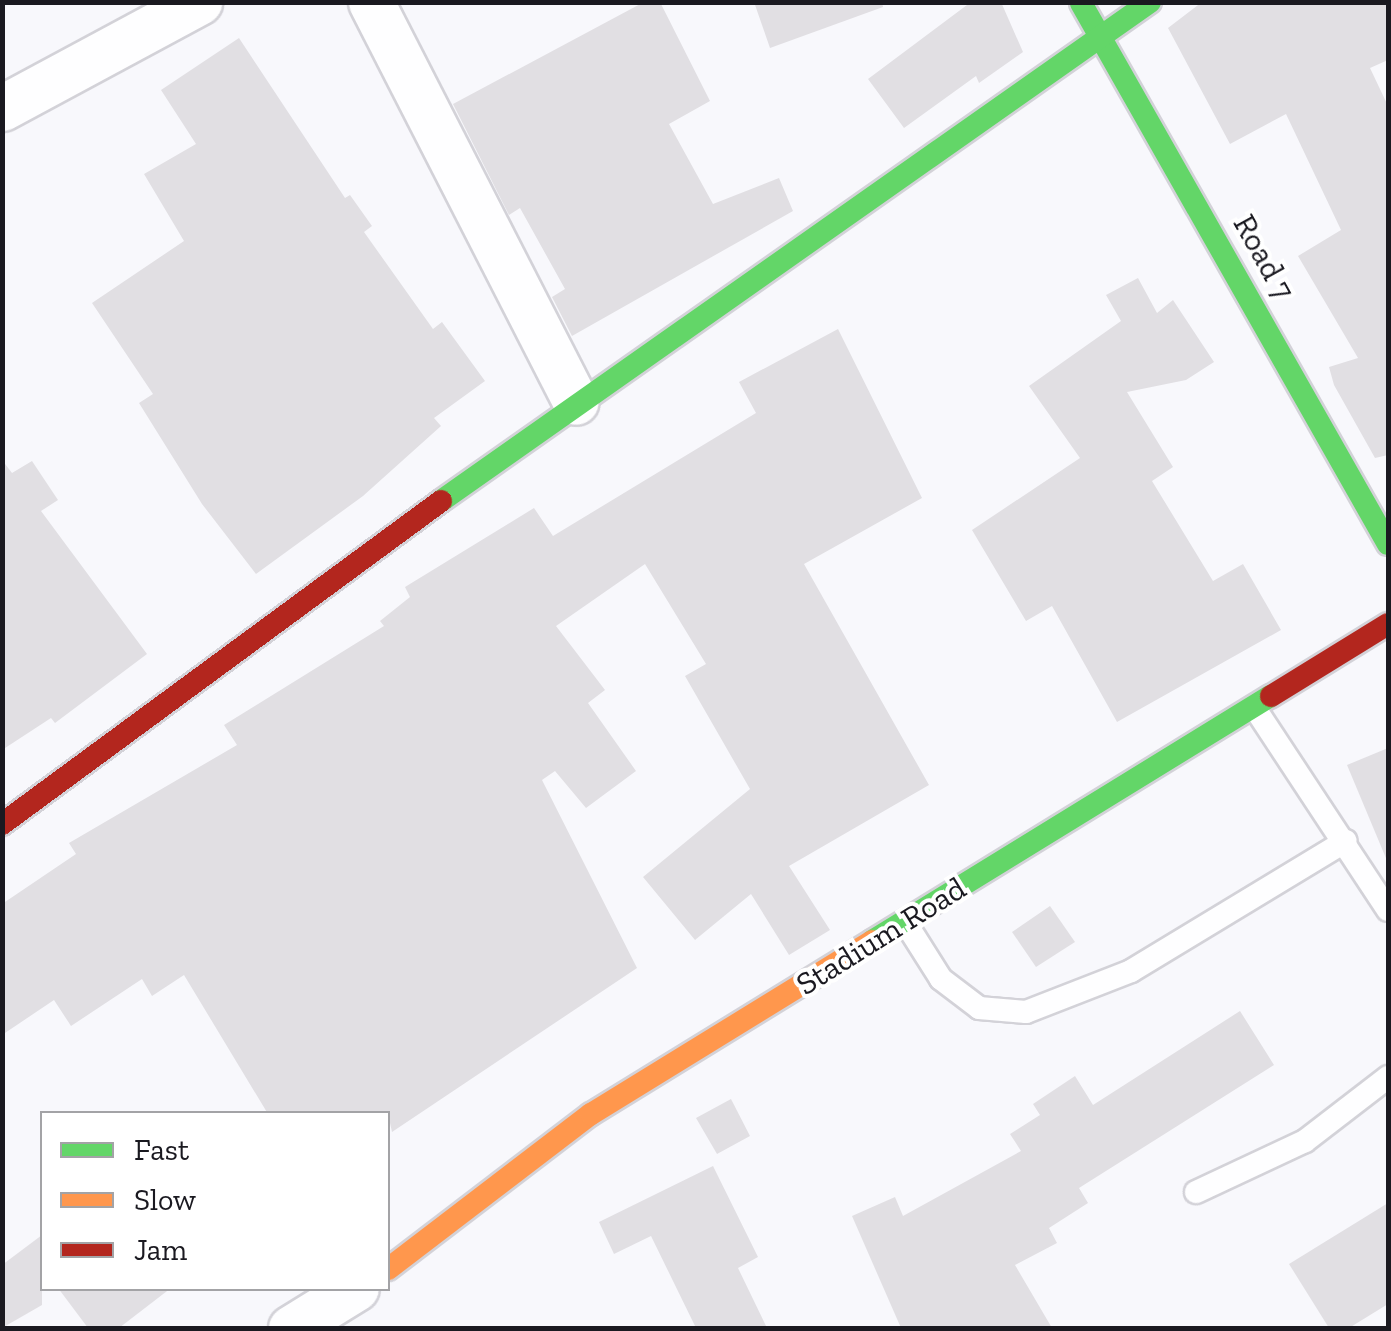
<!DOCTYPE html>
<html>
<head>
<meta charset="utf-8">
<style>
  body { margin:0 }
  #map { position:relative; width:1391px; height:1331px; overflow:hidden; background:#f8f8fc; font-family:"Zilla Slab",serif }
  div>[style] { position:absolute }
  .building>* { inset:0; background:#e1dfe3 }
  .roads { filter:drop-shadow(2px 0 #d3d2d8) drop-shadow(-2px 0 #d3d2d8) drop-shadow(0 2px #d3d2d8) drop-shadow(0 -2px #d3d2d8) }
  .lane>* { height:22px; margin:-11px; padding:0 11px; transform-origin:11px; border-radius:11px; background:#fefeff }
  .street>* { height:45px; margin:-22.5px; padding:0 22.5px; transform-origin:22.5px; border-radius:22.5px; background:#fefeff }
  .fast>* { height:22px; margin:-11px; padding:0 11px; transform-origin:11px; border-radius:11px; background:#63d668 }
  .slow>* { height:22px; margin:-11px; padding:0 11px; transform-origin:11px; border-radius:11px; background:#ff974d }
  .jam>* { height:22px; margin:-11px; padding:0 11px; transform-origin:11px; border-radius:11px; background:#b3261e }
  span { translate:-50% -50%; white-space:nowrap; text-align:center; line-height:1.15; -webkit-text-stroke:8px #fff; paint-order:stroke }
  .street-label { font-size:32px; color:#1a1920 }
  .frame { position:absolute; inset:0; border:5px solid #1a1920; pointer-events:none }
  .legend { position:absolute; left:40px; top:1111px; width:350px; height:180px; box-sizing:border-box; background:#fff; border:2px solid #a3a3a6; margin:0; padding:12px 18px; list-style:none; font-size:30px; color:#1a1920 }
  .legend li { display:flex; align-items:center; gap:20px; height:50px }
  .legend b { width:50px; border:2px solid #a3a3a6 }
</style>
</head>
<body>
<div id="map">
  <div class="building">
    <div style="clip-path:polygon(644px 2px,660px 2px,710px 101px,669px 124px,713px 204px,779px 178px,793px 211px,572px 336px,552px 297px,565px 289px,520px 208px,509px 215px,453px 104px)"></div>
    <div style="clip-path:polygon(754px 2px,882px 2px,883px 7px,770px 48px)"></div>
    <div style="clip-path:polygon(971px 2px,1001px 2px,1023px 52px,979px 83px,976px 76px,904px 128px,868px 79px)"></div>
    <div style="clip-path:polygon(1202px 2px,1388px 2px,1388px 60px,1370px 68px,1388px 106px,1388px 455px,1375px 458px,1334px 385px,1329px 367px,1358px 358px,1298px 256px,1341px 230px,1286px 114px,1230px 144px,1168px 28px)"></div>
    <div style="clip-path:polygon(239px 38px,345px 198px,350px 195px,372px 226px,364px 232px,433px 329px,442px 322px,485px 381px,434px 418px,441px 426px,363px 496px,256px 574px,202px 504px,139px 403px,153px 394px,92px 303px,184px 241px,144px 174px,196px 144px,161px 90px)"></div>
    <div style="clip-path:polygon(1138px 278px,1157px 313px,1173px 300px,1214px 362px,1186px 380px,1127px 392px,1173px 467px,1152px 481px,1213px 581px,1243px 564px,1281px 630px,1117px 722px,1052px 606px,1026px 621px,972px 530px,1080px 458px,1029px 386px,1121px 321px,1106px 295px)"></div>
    <div style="clip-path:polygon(838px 329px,922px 498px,804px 564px,929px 785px,789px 866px,830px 930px,789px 955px,751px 894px,695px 940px,643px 877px,750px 789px,685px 676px,706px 664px,645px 564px,556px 626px,605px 690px,588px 703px,636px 771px,586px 808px,555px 771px,542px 780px,637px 968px,392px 1132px,388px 1114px,268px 1114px,184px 975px,152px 996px,142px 979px,71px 1026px,54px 1000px,2px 1035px,2px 904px,76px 854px,69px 843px,237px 745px,224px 725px,384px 626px,380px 621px,410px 597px,405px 587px,534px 508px,553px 536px,756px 413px,739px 382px)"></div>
    <div style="clip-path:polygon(2px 460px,12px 473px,32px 461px,58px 500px,41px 511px,147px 654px,55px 723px,51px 718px,2px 750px)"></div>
    <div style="clip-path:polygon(1388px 748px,1388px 863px,1347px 765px)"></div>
    <div style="clip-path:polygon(1050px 906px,1075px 942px,1036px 967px,1012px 932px)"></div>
    <div style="clip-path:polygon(1240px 1011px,1274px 1065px,1079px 1188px,1088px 1203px,1049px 1228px,1057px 1243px,1015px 1265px,1052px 1328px,901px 1328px,852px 1216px,895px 1197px,903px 1216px,1021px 1151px,1010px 1134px,1040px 1115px,1033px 1104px,1075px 1076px,1093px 1105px)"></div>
    <div style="clip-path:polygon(731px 1099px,750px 1136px,717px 1154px,696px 1118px)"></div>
    <div style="clip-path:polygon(713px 1166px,758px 1257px,738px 1268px,767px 1328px,696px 1328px,651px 1236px,614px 1254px,599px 1222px)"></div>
    <div style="clip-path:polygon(1388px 1203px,1388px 1304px,1349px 1328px,1329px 1328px,1289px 1264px)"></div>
    <div style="clip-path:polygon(42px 1235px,42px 1305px,2px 1328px,2px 1265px)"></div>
    <div style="clip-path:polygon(58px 1288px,171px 1288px,119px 1328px,88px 1328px)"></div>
  </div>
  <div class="roads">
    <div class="lane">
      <div style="left:1254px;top:707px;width:243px;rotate:56.6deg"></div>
      <div style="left:905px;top:922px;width:67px;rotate:57.7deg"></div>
      <div style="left:941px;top:979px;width:48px;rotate:37.3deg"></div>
      <div style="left:979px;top:1008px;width:47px;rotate:4.9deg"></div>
      <div style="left:1026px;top:1012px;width:113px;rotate:-21.3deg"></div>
      <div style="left:1131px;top:971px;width:251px;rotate:-31.2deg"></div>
      <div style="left:1196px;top:1192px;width:120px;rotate:-25.1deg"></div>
      <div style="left:1305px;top:1141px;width:105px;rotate:-37.6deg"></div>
    </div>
    <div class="street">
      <div style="left:371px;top:2px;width:449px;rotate:62.9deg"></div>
      <div style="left:2px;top:108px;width:224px;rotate:-28.3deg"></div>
      <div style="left:291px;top:1328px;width:76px;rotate:-31.6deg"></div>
    </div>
    <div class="fast">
      <div style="left:1081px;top:3px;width:622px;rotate:60.43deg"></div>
      <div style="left:441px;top:501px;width:867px;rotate:-35.14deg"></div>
      <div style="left:872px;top:941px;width:468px;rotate:-31.6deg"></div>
    </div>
    <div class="slow">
      <div style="left:388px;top:1269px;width:255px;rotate:-37.4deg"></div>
      <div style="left:591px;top:1114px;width:330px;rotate:-31.6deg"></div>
    </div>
    <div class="jam">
      <div style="left:1271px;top:696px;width:137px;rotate:-31.6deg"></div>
      <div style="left:2px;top:824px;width:545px;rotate:-36.34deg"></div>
    </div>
  </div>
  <div class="street-label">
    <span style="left:1264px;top:257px;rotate:61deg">Road 7</span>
    <span style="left:881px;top:936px;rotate:-32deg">Stadium Road</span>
  </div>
  <div class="frame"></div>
  <ul class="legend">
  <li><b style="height:12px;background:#63d668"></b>Fast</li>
  <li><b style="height:12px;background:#ff974d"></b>Slow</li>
  <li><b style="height:12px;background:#b3261e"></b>Jam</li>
  </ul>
</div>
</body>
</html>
